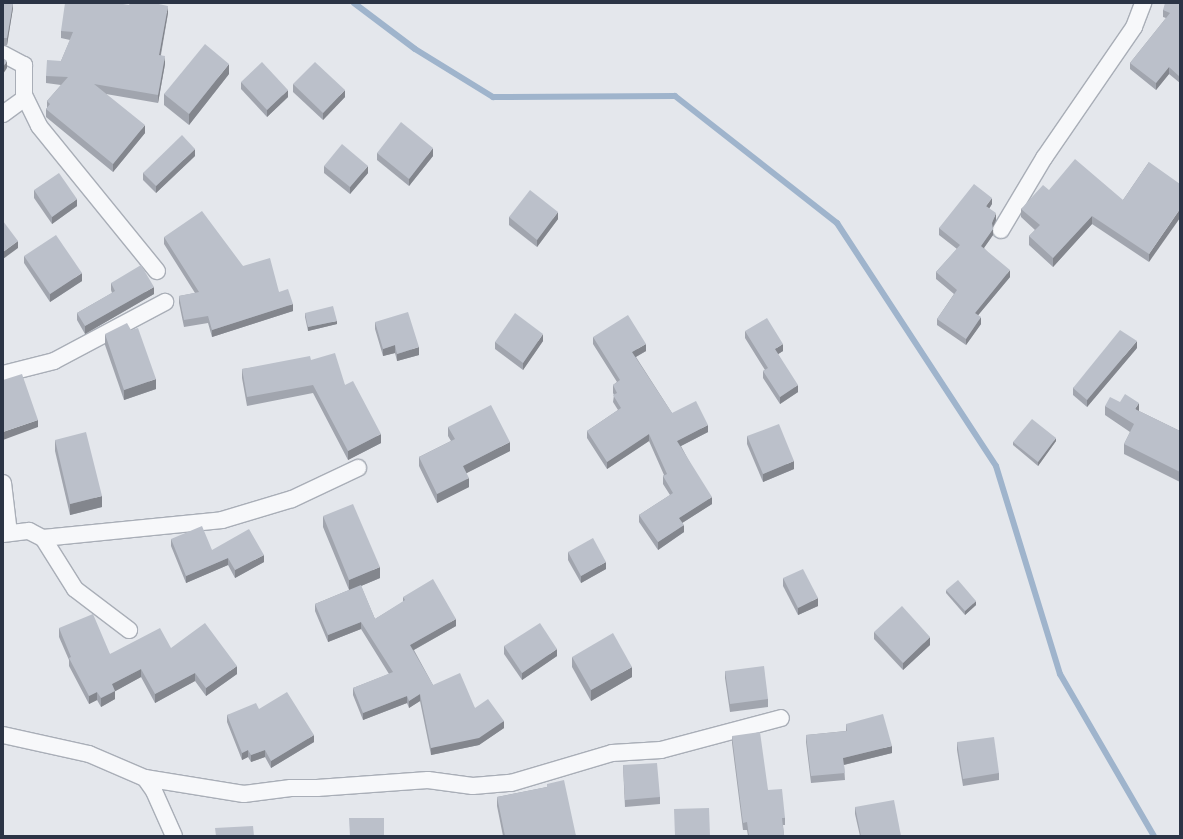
<!DOCTYPE html>
<html>
<head>
<meta charset="utf-8">
<style>
  body { margin:0 }
  #map { position:relative; width:1183px; height:839px; overflow:hidden; background:#e4e7ec; font-family:"PT Sans Narrow",sans-serif }
  div>[style] { position:absolute }
  .stream>* { height:6px; margin:-3px; padding:0 3px; transform-origin:3px; border-radius:3px; background:#9fb4cc }
  .roads { filter:drop-shadow(1px 0 #a9aeb7) drop-shadow(-1px 0 #a9aeb7) drop-shadow(0 1px #a9aeb7) drop-shadow(0 -1px #a9aeb7) }
  .minor>* { height:16px; margin:-8px; padding:0 8px; transform-origin:8px; border-radius:8px; background:#f7f8fa }
  .wall>* { inset:0; background:#a1a5ae }
  .shaded-wall>* { inset:0; background:#83868d }
  .building>* { inset:0; background:#bbc0ca }
  span { translate:-50% -50%; white-space:nowrap; text-align:center; line-height:1.15; -webkit-text-stroke:3px #f4f6f9; paint-order:stroke }
  .frame { position:absolute; inset:0; border:4px solid #2b3445; pointer-events:none }
</style>
</head>
<body>
<div id="map">
  <div class="stream">
    <div style="left:354px;top:3px;width:76px;rotate:37deg"></div>
    <div style="left:415px;top:49px;width:92px;rotate:31.6deg"></div>
    <div style="left:493px;top:97px;width:182px;rotate:-0.3deg"></div>
    <div style="left:675px;top:96px;width:206px;rotate:38.1deg"></div>
    <div style="left:837px;top:223px;width:290px;rotate:56.8deg"></div>
    <div style="left:996px;top:466px;width:218px;rotate:72.9deg"></div>
    <div style="left:1060px;top:674px;width:187px;rotate:59.9deg"></div>
  </div>
  <div class="roads">
    <div class="minor">
      <div style="left:3px;top:54px;width:24px;rotate:28deg"></div>
      <div style="left:24px;top:65px;width:30px;rotate:90deg"></div>
      <div style="left:24px;top:95px;width:34px;rotate:64deg"></div>
      <div style="left:39px;top:126px;width:187px;rotate:50.9deg"></div>
      <div style="left:3px;top:114px;width:27px;rotate:-36deg"></div>
      <div style="left:1001px;top:230px;width:84px;rotate:-59.2deg"></div>
      <div style="left:1044px;top:158px;width:159px;rotate:-55.5deg"></div>
      <div style="left:1134px;top:27px;width:26px;rotate:-69deg"></div>
      <div style="left:3px;top:374px;width:53px;rotate:-14.3deg"></div>
      <div style="left:54px;top:361px;width:126px;rotate:-28deg"></div>
      <div style="left:3px;top:483px;width:50px;rotate:83.2deg"></div>
      <div style="left:3px;top:534px;width:26px;rotate:-7deg"></div>
      <div style="left:29px;top:531px;width:16px;rotate:27deg"></div>
      <div style="left:43px;top:538px;width:60px;rotate:57.9deg"></div>
      <div style="left:75px;top:589px;width:68px;rotate:37.2deg"></div>
      <div style="left:43px;top:538px;width:180px;rotate:-5.7deg"></div>
      <div style="left:222px;top:520px;width:73px;rotate:-16.7deg"></div>
      <div style="left:292px;top:499px;width:73px;rotate:-25.2deg"></div>
      <div style="left:3px;top:735px;width:88px;rotate:12.5deg"></div>
      <div style="left:89px;top:754px;width:61px;rotate:23.2deg"></div>
      <div style="left:174px;top:836px;width:49px;rotate:-114deg"></div>
      <div style="left:154px;top:791px;width:16px;rotate:-125deg"></div>
      <div style="left:145px;top:778px;width:100px;rotate:9.2deg"></div>
      <div style="left:244px;top:794px;width:47px;rotate:-7.3deg"></div>
      <div style="left:291px;top:788px;width:26px"></div>
      <div style="left:317px;top:788px;width:111px;rotate:-4.1deg"></div>
      <div style="left:428px;top:780px;width:45px;rotate:7.6deg"></div>
      <div style="left:473px;top:786px;width:38px;rotate:-5deg"></div>
      <div style="left:511px;top:783px;width:105px;rotate:-16.5deg"></div>
      <div style="left:612px;top:753px;width:49px;rotate:-3.5deg"></div>
      <div style="left:661px;top:750px;width:124px;rotate:-14.9deg"></div>
    </div>
  </div>
  <div class="wall">
    <div style="clip-path:polygon(3px 3px,13px 3px,13px 8px,7px 45px,3px 46px)"></div>
    <div style="clip-path:polygon(1180px 3px,1180px 83px,1169px 74px,1156px 90px,1130px 69px,1130px 63px,1166px 18px,1163px 17px,1163px 10px)"></div>
    <div style="clip-path:polygon(168px 13px,161px 55px,165px 64px,158px 103px,106px 94px,145px 133px,113px 172px,46px 117px,46px 109px,47px 108px,47px 101px,61px 85px,46px 83px,46px 76px,61px 61px,70px 40px,61px 38px,61px 31px)"></div>
    <div style="clip-path:polygon(229px 74px,189px 125px,164px 105px,164px 94px)"></div>
    <div style="clip-path:polygon(241px 82px,288px 97px,267px 117px,241px 89px)"></div>
    <div style="clip-path:polygon(293px 84px,345px 97px,323px 120px,293px 92px)"></div>
    <div style="clip-path:polygon(377px 153px,433px 156px,409px 186px,377px 160px)"></div>
    <div style="clip-path:polygon(195px 156px,156px 193px,143px 180px,143px 173px)"></div>
    <div style="clip-path:polygon(1149px 162px,1149px 262px,1092px 224px,1053px 267px,1029px 245px,1029px 236px,1035px 230px,1021px 217px,1021px 209px,1049px 190px,1123px 200px)"></div>
    <div style="clip-path:polygon(324px 166px,368px 173px,350px 194px,324px 173px)"></div>
    <div style="clip-path:polygon(34px 190px,77px 206px,52px 224px,34px 198px)"></div>
    <div style="clip-path:polygon(992px 204px,989px 209px,996px 220px,993px 227px,993px 235px,984px 248px,1010px 277px,978px 315px,981px 324px,966px 345px,937px 325px,937px 319px,954px 294px,936px 279px,936px 272px,957px 249px,939px 235px,939px 228px)"></div>
    <div style="clip-path:polygon(509px 217px,558px 219px,537px 247px,509px 225px)"></div>
    <div style="clip-path:polygon(164px 237px,243px 266px,279px 292px,293px 311px,212px 337px,208px 323px,184px 327px,179px 303px,179px 296px,195px 293px,164px 244px)"></div>
    <div style="clip-path:polygon(24px 256px,82px 281px,50px 302px,24px 263px)"></div>
    <div style="clip-path:polygon(111px 283px,154px 294px,85px 334px,77px 320px,77px 313px,112px 293px,111px 290px)"></div>
    <div style="clip-path:polygon(305px 313px,337px 324px,308px 331px,305px 317px)"></div>
    <div style="clip-path:polygon(375px 322px,419px 355px,397px 361px,395px 353px,383px 356px,375px 329px)"></div>
    <div style="clip-path:polygon(745px 331px,783px 351px,778px 354px,798px 392px,780px 404px,763px 378px,763px 371px,765px 370px,745px 338px)"></div>
    <div style="clip-path:polygon(105px 334px,156px 389px,124px 400px,105px 345px)"></div>
    <div style="clip-path:polygon(593px 337px,646px 351px,636px 357px,672px 413px,708px 432px,681px 446px,712px 504px,682px 523px,684px 532px,658px 550px,639px 522px,639px 515px,670px 495px,663px 484px,663px 476px,664px 475px,649px 441px,607px 469px,587px 438px,587px 431px,618px 410px,613px 402px,614px 395px,613px 393px,613px 385px,617px 382px,593px 344px)"></div>
    <div style="clip-path:polygon(543px 341px,523px 370px,495px 349px,495px 342px)"></div>
    <div style="clip-path:polygon(1137px 348px,1087px 407px,1073px 395px,1073px 388px)"></div>
    <div style="clip-path:polygon(311px 360px,345px 385px,381px 443px,348px 460px,313px 393px,247px 406px,242px 378px,242px 369px)"></div>
    <div style="clip-path:polygon(1105px 406px,1139px 411px,1180px 431px,1180px 482px,1124px 454px,1124px 444px,1130px 432px,1105px 415px)"></div>
    <div style="clip-path:polygon(448px 427px,510px 451px,466px 473px,469px 487px,437px 503px,419px 466px,419px 457px,451px 441px,448px 436px)"></div>
    <div style="clip-path:polygon(747px 436px,794px 469px,763px 482px,747px 444px)"></div>
    <div style="clip-path:polygon(55px 440px,102px 507px,70px 515px,55px 451px)"></div>
    <div style="clip-path:polygon(1056px 441px,1038px 466px,1013px 445px,1013px 442px)"></div>
    <div style="clip-path:polygon(323px 516px,380px 578px,361px 586px,375px 619px,403px 602px,403px 597px,456px 626px,414px 650px,433px 685px,475px 708px,504px 728px,479px 745px,431px 755px,420px 701px,409px 708px,407px 703px,363px 720px,353px 695px,353px 688px,389px 674px,361px 629px,328px 642px,315px 611px,315px 604px,349px 590px,323px 527px)"></div>
    <div style="clip-path:polygon(171px 539px,212px 550px,264px 562px,235px 578px,228px 565px,186px 583px,171px 546px)"></div>
    <div style="clip-path:polygon(568px 552px,606px 569px,581px 583px,568px 560px)"></div>
    <div style="clip-path:polygon(783px 578px,818px 606px,798px 615px,783px 586px)"></div>
    <div style="clip-path:polygon(946px 590px,976px 605px,965px 615px,946px 593px)"></div>
    <div style="clip-path:polygon(59px 628px,110px 654px,171px 648px,237px 674px,206px 696px,195px 681px,155px 703px,141px 677px,115px 691px,115px 699px,101px 707px,97px 700px,89px 704px,69px 666px,69px 660px,59px 637px)"></div>
    <div style="clip-path:polygon(874px 632px,930px 645px,903px 670px,874px 639px)"></div>
    <div style="clip-path:polygon(504px 646px,557px 656px,522px 680px,504px 654px)"></div>
    <div style="clip-path:polygon(572px 657px,632px 677px,591px 701px,572px 667px)"></div>
    <div style="clip-path:polygon(725px 671px,768px 699px,768px 707px,730px 712px,725px 678px)"></div>
    <div style="clip-path:polygon(259px 709px,314px 742px,271px 768px,265px 757px,251px 762px,248px 757px,242px 760px,227px 722px,227px 715px)"></div>
    <div style="clip-path:polygon(846px 724px,892px 753px,844px 765px,845px 780px,811px 783px,806px 742px,806px 735px,846px 731px)"></div>
    <div style="clip-path:polygon(732px 736px,768px 790px,785px 818px,785px 825px,783px 825px,784px 836px,748px 836px,747px 830px,743px 830px,732px 743px)"></div>
    <div style="clip-path:polygon(957px 742px,999px 773px,999px 780px,963px 786px,957px 750px)"></div>
    <div style="clip-path:polygon(623px 765px,660px 797px,660px 804px,625px 807px)"></div>
    <div style="clip-path:polygon(547px 784px,576px 836px,503px 836px,497px 806px,497px 797px,547px 787px)"></div>
    <div style="clip-path:polygon(855px 807px,901px 836px,860px 836px,855px 814px)"></div>
  </div>
  <div class="shaded-wall">
    <div style="clip-path:polygon(13px 3px,13px 8px,7px 45px,7px 38px)"></div>
    <div style="clip-path:polygon(168px 6px,168px 13px,159px 63px,159px 55px)"></div>
    <div style="clip-path:polygon(165px 56px,165px 64px,158px 103px,158px 95px)"></div>
    <div style="clip-path:polygon(7px 61px,7px 68px,3px 74px,3px 67px)"></div>
    <div style="clip-path:polygon(229px 64px,229px 74px,189px 125px,189px 114px)"></div>
    <div style="clip-path:polygon(1169px 67px,1169px 74px,1156px 90px,1156px 83px)"></div>
    <div style="clip-path:polygon(288px 90px,288px 97px,267px 117px,267px 110px)"></div>
    <div style="clip-path:polygon(345px 90px,345px 97px,323px 120px,323px 113px)"></div>
    <div style="clip-path:polygon(145px 125px,145px 133px,113px 172px,113px 164px)"></div>
    <div style="clip-path:polygon(433px 148px,433px 156px,409px 186px,409px 179px)"></div>
    <div style="clip-path:polygon(195px 149px,195px 156px,156px 193px,156px 186px)"></div>
    <div style="clip-path:polygon(368px 166px,368px 173px,350px 194px,350px 187px)"></div>
    <div style="clip-path:polygon(992px 198px,992px 204px,986px 213px,986px 206px)"></div>
    <div style="clip-path:polygon(77px 199px,77px 206px,52px 224px,52px 217px)"></div>
    <div style="clip-path:polygon(1180px 209px,1180px 218px,1149px 262px,1149px 254px)"></div>
    <div style="clip-path:polygon(558px 212px,558px 219px,537px 247px,537px 240px)"></div>
    <div style="clip-path:polygon(996px 213px,996px 220px,992px 229px,992px 223px)"></div>
    <div style="clip-path:polygon(1092px 216px,1092px 224px,1053px 267px,1053px 258px)"></div>
    <div style="clip-path:polygon(993px 229px,993px 235px,981px 252px,981px 246px)"></div>
    <div style="clip-path:polygon(18px 241px,18px 248px,3px 259px,3px 252px)"></div>
    <div style="clip-path:polygon(1010px 270px,1010px 277px,975px 319px,975px 313px)"></div>
    <div style="clip-path:polygon(82px 273px,82px 281px,50px 302px,50px 294px)"></div>
    <div style="clip-path:polygon(154px 287px,154px 294px,85px 334px,85px 326px)"></div>
    <div style="clip-path:polygon(293px 304px,293px 311px,212px 337px,212px 330px)"></div>
    <div style="clip-path:polygon(981px 317px,981px 324px,966px 345px,966px 339px)"></div>
    <div style="clip-path:polygon(337px 321px,337px 324px,308px 331px,308px 327px)"></div>
    <div style="clip-path:polygon(543px 334px,543px 341px,523px 370px,523px 363px)"></div>
    <div style="clip-path:polygon(1137px 341px,1137px 348px,1087px 407px,1087px 400px)"></div>
    <div style="clip-path:polygon(646px 344px,646px 351px,632px 359px,632px 352px)"></div>
    <div style="clip-path:polygon(783px 344px,783px 351px,775px 356px,775px 349px)"></div>
    <div style="clip-path:polygon(395px 345px,395px 353px,383px 356px,383px 349px)"></div>
    <div style="clip-path:polygon(419px 347px,419px 355px,397px 361px,397px 354px)"></div>
    <div style="clip-path:polygon(156px 379px,156px 389px,124px 400px,124px 390px)"></div>
    <div style="clip-path:polygon(798px 385px,798px 392px,780px 404px,780px 397px)"></div>
    <div style="clip-path:polygon(1139px 403px,1139px 413px,1135px 409px)"></div>
    <div style="clip-path:polygon(38px 420px,38px 427px,3px 440px,3px 432px)"></div>
    <div style="clip-path:polygon(708px 425px,708px 432px,677px 448px,677px 441px)"></div>
    <div style="clip-path:polygon(381px 434px,381px 443px,348px 460px,348px 451px)"></div>
    <div style="clip-path:polygon(649px 434px,649px 441px,607px 469px,607px 462px)"></div>
    <div style="clip-path:polygon(1056px 438px,1056px 441px,1038px 466px,1038px 462px)"></div>
    <div style="clip-path:polygon(510px 442px,510px 451px,463px 475px,463px 466px)"></div>
    <div style="clip-path:polygon(794px 461px,794px 469px,763px 482px,763px 474px)"></div>
    <div style="clip-path:polygon(469px 478px,469px 487px,437px 503px,437px 494px)"></div>
    <div style="clip-path:polygon(102px 496px,102px 507px,70px 515px,70px 504px)"></div>
    <div style="clip-path:polygon(712px 497px,712px 504px,679px 525px,679px 518px)"></div>
    <div style="clip-path:polygon(684px 525px,684px 532px,658px 550px,658px 542px)"></div>
    <div style="clip-path:polygon(264px 555px,264px 562px,235px 578px,235px 570px)"></div>
    <div style="clip-path:polygon(228px 558px,228px 565px,186px 583px,186px 576px)"></div>
    <div style="clip-path:polygon(606px 562px,606px 569px,581px 583px,581px 576px)"></div>
    <div style="clip-path:polygon(380px 567px,380px 578px,349px 591px,349px 580px)"></div>
    <div style="clip-path:polygon(818px 598px,818px 606px,798px 615px,798px 608px)"></div>
    <div style="clip-path:polygon(976px 601px,976px 605px,965px 615px,965px 611px)"></div>
    <div style="clip-path:polygon(456px 619px,456px 626px,410px 652px,410px 645px)"></div>
    <div style="clip-path:polygon(361px 622px,361px 629px,328px 642px,328px 635px)"></div>
    <div style="clip-path:polygon(930px 637px,930px 645px,903px 670px,903px 663px)"></div>
    <div style="clip-path:polygon(557px 649px,557px 656px,522px 680px,522px 673px)"></div>
    <div style="clip-path:polygon(237px 666px,237px 674px,206px 696px,206px 688px)"></div>
    <div style="clip-path:polygon(632px 667px,632px 677px,591px 701px,591px 690px)"></div>
    <div style="clip-path:polygon(141px 669px,141px 677px,112px 693px,112px 684px)"></div>
    <div style="clip-path:polygon(195px 673px,195px 681px,155px 703px,155px 694px)"></div>
    <div style="clip-path:polygon(115px 691px,115px 699px,101px 707px,101px 698px)"></div>
    <div style="clip-path:polygon(97px 692px,97px 700px,89px 704px,89px 696px)"></div>
    <div style="clip-path:polygon(420px 694px,420px 701px,409px 708px,409px 701px)"></div>
    <div style="clip-path:polygon(407px 696px,407px 703px,363px 720px,363px 713px)"></div>
    <div style="clip-path:polygon(504px 721px,504px 728px,479px 745px,431px 755px,431px 748px)"></div>
    <div style="clip-path:polygon(314px 735px,314px 742px,271px 768px,271px 761px)"></div>
    <div style="clip-path:polygon(892px 746px,892px 753px,843px 765px,843px 758px)"></div>
    <div style="clip-path:polygon(248px 750px,248px 757px,242px 760px,242px 753px)"></div>
    <div style="clip-path:polygon(265px 750px,265px 757px,251px 762px,251px 755px)"></div>
  </div>
  <div class="building">
    <div style="clip-path:polygon(3px 3px,13px 3px,7px 38px,3px 38px)"></div>
    <div style="clip-path:polygon(65px 3px,117px 3px,129px 5px,130px 3px,154px 3px,168px 6px,159px 55px,165px 56px,158px 95px,94px 84px,145px 125px,113px 164px,46px 109px,50px 104px,47px 101px,68px 77px,46px 76px,47px 60px,61px 61px,73px 32px,61px 31px)"></div>
    <div style="clip-path:polygon(1165px 3px,1180px 3px,1180px 77px,1169px 67px,1156px 83px,1130px 63px,1170px 13px,1163px 10px)"></div>
    <div style="clip-path:polygon(205px 44px,229px 64px,189px 114px,164px 94px)"></div>
    <div style="clip-path:polygon(3px 58px,7px 61px,3px 67px)"></div>
    <div style="clip-path:polygon(262px 62px,288px 90px,267px 110px,241px 82px)"></div>
    <div style="clip-path:polygon(315px 62px,345px 90px,323px 113px,293px 84px)"></div>
    <div style="clip-path:polygon(401px 122px,433px 148px,409px 179px,377px 153px)"></div>
    <div style="clip-path:polygon(182px 135px,195px 149px,156px 186px,143px 173px)"></div>
    <div style="clip-path:polygon(342px 144px,368px 166px,350px 187px,324px 166px)"></div>
    <div style="clip-path:polygon(1075px 159px,1123px 200px,1149px 162px,1180px 184px,1180px 209px,1149px 254px,1092px 216px,1053px 258px,1029px 236px,1040px 225px,1021px 209px,1043px 185px,1049px 190px)"></div>
    <div style="clip-path:polygon(59px 173px,77px 199px,52px 217px,34px 190px)"></div>
    <div style="clip-path:polygon(974px 184px,992px 198px,986px 206px,996px 213px,992px 223px,993px 229px,981px 246px,1010px 270px,975px 313px,981px 317px,966px 339px,937px 319px,957px 290px,936px 272px,960px 245px,939px 228px)"></div>
    <div style="clip-path:polygon(530px 190px,558px 212px,537px 240px,509px 217px)"></div>
    <div style="clip-path:polygon(202px 211px,243px 266px,270px 258px,279px 292px,288px 289px,293px 304px,212px 330px,208px 316px,184px 320px,179px 296px,199px 292px,164px 237px)"></div>
    <div style="clip-path:polygon(3px 221px,18px 241px,3px 252px)"></div>
    <div style="clip-path:polygon(56px 235px,82px 273px,50px 294px,24px 256px)"></div>
    <div style="clip-path:polygon(141px 265px,154px 287px,85px 326px,77px 313px,115px 291px,111px 283px)"></div>
    <div style="clip-path:polygon(333px 306px,337px 321px,308px 327px,305px 313px)"></div>
    <div style="clip-path:polygon(408px 312px,419px 347px,397px 354px,395px 345px,383px 349px,375px 322px)"></div>
    <div style="clip-path:polygon(515px 313px,543px 334px,523px 363px,495px 342px)"></div>
    <div style="clip-path:polygon(628px 315px,646px 344px,632px 352px,672px 413px,696px 401px,708px 425px,677px 441px,712px 497px,679px 518px,684px 525px,658px 542px,639px 515px,673px 493px,663px 476px,667px 474px,649px 434px,607px 462px,587px 431px,621px 408px,613px 395px,617px 393px,613px 385px,620px 380px,593px 337px)"></div>
    <div style="clip-path:polygon(767px 318px,783px 344px,775px 349px,798px 385px,780px 397px,763px 371px,768px 368px,745px 331px)"></div>
    <div style="clip-path:polygon(127px 323px,131px 330px,138px 328px,156px 379px,124px 390px,105px 334px)"></div>
    <div style="clip-path:polygon(1120px 330px,1137px 341px,1087px 400px,1073px 388px)"></div>
    <div style="clip-path:polygon(335px 353px,345px 385px,353px 381px,381px 434px,348px 451px,313px 385px,247px 397px,242px 369px,310px 356px,311px 360px)"></div>
    <div style="clip-path:polygon(22px 374px,38px 420px,3px 432px,3px 380px)"></div>
    <div style="clip-path:polygon(1125px 394px,1139px 403px,1135px 409px,1180px 431px,1180px 472px,1124px 444px,1134px 424px,1105px 406px,1110px 397px,1120px 402px)"></div>
    <div style="clip-path:polygon(491px 405px,510px 442px,463px 466px,469px 478px,437px 494px,419px 457px,455px 439px,448px 427px)"></div>
    <div style="clip-path:polygon(1032px 419px,1056px 438px,1038px 462px,1013px 442px)"></div>
    <div style="clip-path:polygon(779px 424px,794px 461px,763px 474px,747px 436px)"></div>
    <div style="clip-path:polygon(86px 432px,102px 496px,70px 504px,55px 440px)"></div>
    <div style="clip-path:polygon(353px 504px,380px 567px,349px 580px,323px 516px)"></div>
    <div style="clip-path:polygon(202px 526px,212px 550px,249px 529px,264px 555px,235px 570px,228px 558px,186px 576px,171px 539px)"></div>
    <div style="clip-path:polygon(593px 538px,606px 562px,581px 576px,568px 552px)"></div>
    <div style="clip-path:polygon(803px 569px,818px 598px,798px 608px,783px 578px)"></div>
    <div style="clip-path:polygon(433px 579px,456px 619px,410px 645px,433px 685px,460px 673px,475px 708px,488px 699px,504px 721px,479px 738px,431px 748px,420px 694px,409px 701px,407px 696px,363px 713px,353px 688px,393px 672px,361px 622px,328px 635px,315px 604px,361px 585px,375px 619px,405px 600px,403px 597px)"></div>
    <div style="clip-path:polygon(958px 580px,976px 601px,965px 611px,946px 590px)"></div>
    <div style="clip-path:polygon(902px 606px,930px 637px,903px 663px,874px 632px)"></div>
    <div style="clip-path:polygon(93px 614px,110px 654px,160px 628px,171px 648px,205px 623px,237px 666px,206px 688px,195px 673px,155px 694px,141px 669px,112px 684px,115px 691px,101px 698px,97px 692px,89px 696px,69px 658px,71px 657px,59px 628px)"></div>
    <div style="clip-path:polygon(540px 623px,557px 649px,522px 673px,504px 646px)"></div>
    <div style="clip-path:polygon(613px 633px,632px 667px,591px 690px,572px 657px)"></div>
    <div style="clip-path:polygon(764px 666px,768px 699px,730px 704px,725px 671px)"></div>
    <div style="clip-path:polygon(287px 692px,314px 735px,271px 761px,265px 750px,251px 755px,248px 750px,242px 753px,227px 715px,256px 703px,259px 709px)"></div>
    <div style="clip-path:polygon(883px 714px,892px 746px,843px 758px,845px 773px,811px 776px,806px 735px,847px 731px,846px 724px)"></div>
    <div style="clip-path:polygon(760px 732px,768px 790px,782px 789px,785px 818px,782px 818px,784px 836px,749px 836px,747px 822px,743px 823px,732px 736px)"></div>
    <div style="clip-path:polygon(994px 737px,999px 773px,963px 779px,957px 742px)"></div>
    <div style="clip-path:polygon(657px 763px,660px 797px,625px 800px,623px 765px)"></div>
    <div style="clip-path:polygon(564px 780px,576px 836px,505px 836px,497px 797px,547px 787px,547px 784px)"></div>
    <div style="clip-path:polygon(894px 800px,901px 836px,861px 836px,855px 807px)"></div>
    <div style="clip-path:polygon(709px 808px,710px 836px,675px 836px,674px 809px)"></div>
    <div style="clip-path:polygon(349px 818px,384px 818px,384px 836px,350px 836px)"></div>
    <div style="clip-path:polygon(253px 826px,254px 836px,216px 836px,215px 828px)"></div>
  </div>
  <div class="frame"></div>
</div>
</body>
</html>
